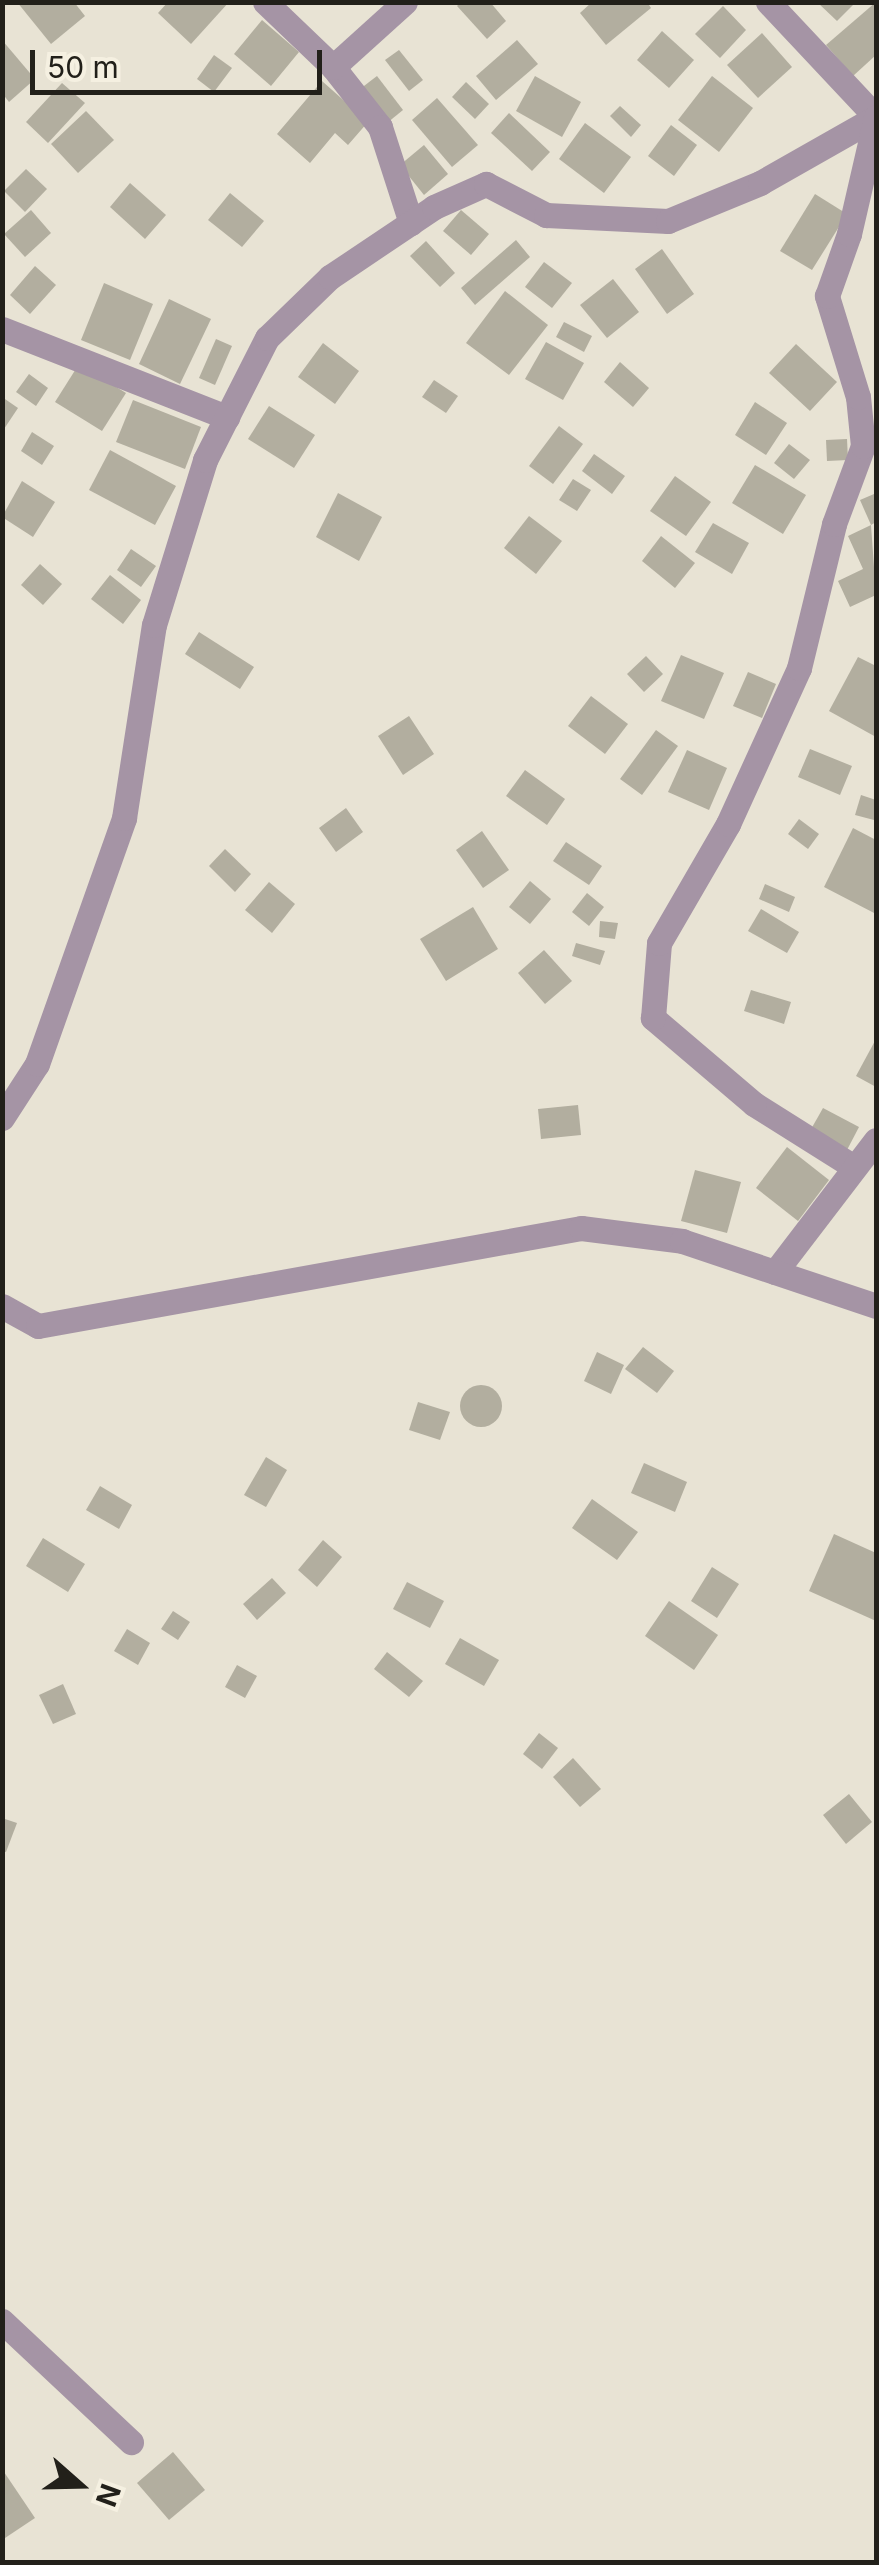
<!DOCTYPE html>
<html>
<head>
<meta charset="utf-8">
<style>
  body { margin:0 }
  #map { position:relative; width:879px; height:2565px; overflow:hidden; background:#e8e3d4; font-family:Inter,sans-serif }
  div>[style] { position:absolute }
  .building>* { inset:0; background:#b2ae9f }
  .round { border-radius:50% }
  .street>* { height:25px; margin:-12.5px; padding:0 12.5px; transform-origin:12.5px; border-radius:12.5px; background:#a594a5 }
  span { translate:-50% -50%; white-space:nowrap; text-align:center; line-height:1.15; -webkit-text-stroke:8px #f5f0e1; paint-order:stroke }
  .frame { position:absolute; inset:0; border:5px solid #22201a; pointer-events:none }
  .north { position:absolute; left:30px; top:2435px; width:100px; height:100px; -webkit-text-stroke:8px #f5f0e1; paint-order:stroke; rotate:110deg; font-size:28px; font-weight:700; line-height:40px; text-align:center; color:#22201a }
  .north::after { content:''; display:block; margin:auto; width:35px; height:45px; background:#22201a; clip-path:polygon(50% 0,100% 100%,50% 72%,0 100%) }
  .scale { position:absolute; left:30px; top:50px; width:292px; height:45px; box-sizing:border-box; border:5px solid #22201a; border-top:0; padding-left:12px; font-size:30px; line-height:35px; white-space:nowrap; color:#22201a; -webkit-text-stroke:8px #f5f0e1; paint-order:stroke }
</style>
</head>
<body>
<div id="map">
  <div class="building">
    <div style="clip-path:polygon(17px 2px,74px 2px,85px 16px,51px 44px)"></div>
    <div style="clip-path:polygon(168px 2px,229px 2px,191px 44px,158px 13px)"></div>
    <div style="clip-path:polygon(461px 2px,490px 2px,506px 21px,487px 39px,457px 6px)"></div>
    <div style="clip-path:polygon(592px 2px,647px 2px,651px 8px,606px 45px,580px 13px)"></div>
    <div style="clip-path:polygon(817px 2px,856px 2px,837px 21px)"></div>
    <div style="clip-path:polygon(876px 2px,876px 55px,853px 76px,826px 45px)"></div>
    <div style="clip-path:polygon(723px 6px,746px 30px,720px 58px,695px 34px)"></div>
    <div style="clip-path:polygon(262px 20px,299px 52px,271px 86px,234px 54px)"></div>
    <div style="clip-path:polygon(662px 31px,694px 60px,669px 88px,637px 60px)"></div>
    <div style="clip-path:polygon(762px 33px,792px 67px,758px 98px,727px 65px)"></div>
    <div style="clip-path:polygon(2px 40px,35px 79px,9px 102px,2px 93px)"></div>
    <div style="clip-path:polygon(517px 40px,538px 64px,496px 100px,476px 76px)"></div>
    <div style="clip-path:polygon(399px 50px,423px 80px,409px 91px,385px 60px)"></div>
    <div style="clip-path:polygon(214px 55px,232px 68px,214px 92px,197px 79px)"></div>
    <div style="clip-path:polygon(377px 76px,403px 110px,387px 123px,360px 89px)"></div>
    <div style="clip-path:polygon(535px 76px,581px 102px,562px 137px,516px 111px)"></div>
    <div style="clip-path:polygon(712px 76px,753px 108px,719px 152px,678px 120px)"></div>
    <div style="clip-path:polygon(322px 81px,368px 122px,348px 145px,335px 133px,310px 163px,277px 134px)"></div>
    <div style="clip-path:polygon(466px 82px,489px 104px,475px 119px,452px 97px)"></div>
    <div style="clip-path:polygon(62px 83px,85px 103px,48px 143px,26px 122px)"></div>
    <div style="clip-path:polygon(437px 98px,478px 145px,452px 167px,412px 120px)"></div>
    <div style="clip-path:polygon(620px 106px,641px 125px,631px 137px,610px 116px)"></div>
    <div style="clip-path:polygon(86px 111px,114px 140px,78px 173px,51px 144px)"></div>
    <div style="clip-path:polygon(509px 113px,550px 152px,532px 171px,491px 133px)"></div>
    <div style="clip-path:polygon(585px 123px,631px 157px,604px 193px,559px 159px)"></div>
    <div style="clip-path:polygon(671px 125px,697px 145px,674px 176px,648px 156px)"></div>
    <div style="clip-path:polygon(424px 145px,448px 174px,424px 195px,400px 165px)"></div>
    <div style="clip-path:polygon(26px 169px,47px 189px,25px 212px,4px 191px)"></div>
    <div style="clip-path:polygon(130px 183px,166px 215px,145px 239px,110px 207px)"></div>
    <div style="clip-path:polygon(230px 193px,264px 221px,242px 247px,208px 220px)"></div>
    <div style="clip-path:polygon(815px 194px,847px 214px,812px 270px,780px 251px)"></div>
    <div style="clip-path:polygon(31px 210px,51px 233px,25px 257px,4px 234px)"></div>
    <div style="clip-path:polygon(461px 210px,489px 234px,471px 255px,443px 231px)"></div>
    <div style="clip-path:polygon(516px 240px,530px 257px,475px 305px,461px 288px)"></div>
    <div style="clip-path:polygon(426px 241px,455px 273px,440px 287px,410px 256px)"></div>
    <div style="clip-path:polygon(662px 249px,694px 294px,667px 314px,635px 269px)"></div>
    <div style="clip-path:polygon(544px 262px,572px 283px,552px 308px,525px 287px)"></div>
    <div style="clip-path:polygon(35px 266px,56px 285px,30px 314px,10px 295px)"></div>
    <div style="clip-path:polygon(613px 279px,639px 312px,607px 338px,580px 305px)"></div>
    <div style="clip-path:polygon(104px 283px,153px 304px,130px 360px,81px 340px)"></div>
    <div style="clip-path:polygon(505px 291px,548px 325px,509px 375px,466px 343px)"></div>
    <div style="clip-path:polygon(169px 299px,211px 319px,180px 384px,139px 364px)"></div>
    <div style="clip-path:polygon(564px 322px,592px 336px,584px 352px,556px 337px)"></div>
    <div style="clip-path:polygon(216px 339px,232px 346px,215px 385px,199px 378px)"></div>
    <div style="clip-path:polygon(546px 342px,584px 363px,563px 400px,525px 379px)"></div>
    <div style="clip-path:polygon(323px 343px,359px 371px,335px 404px,298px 377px)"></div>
    <div style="clip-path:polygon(796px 344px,837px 382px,810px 411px,769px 373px)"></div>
    <div style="clip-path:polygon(620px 362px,649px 388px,633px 407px,604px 382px)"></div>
    <div style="clip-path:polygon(79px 364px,126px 393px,102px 431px,55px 402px)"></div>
    <div style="clip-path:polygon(29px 374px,48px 388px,36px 406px,16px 392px)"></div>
    <div style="clip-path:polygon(434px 380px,458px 396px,446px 413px,422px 397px)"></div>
    <div style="clip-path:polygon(2px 397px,18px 408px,2px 432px)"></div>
    <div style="clip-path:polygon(133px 400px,201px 427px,185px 469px,116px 442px)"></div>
    <div style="clip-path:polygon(755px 402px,787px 423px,766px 455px,735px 435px)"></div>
    <div style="clip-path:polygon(269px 406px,315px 435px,294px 468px,248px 439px)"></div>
    <div style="clip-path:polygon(559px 426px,583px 444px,553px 484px,529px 466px)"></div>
    <div style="clip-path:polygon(32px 432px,54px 446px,42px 465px,21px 451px)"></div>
    <div style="clip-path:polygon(847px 439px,848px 460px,827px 461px,826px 440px)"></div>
    <div style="clip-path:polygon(789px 444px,810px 460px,794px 479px,774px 463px)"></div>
    <div style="clip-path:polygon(110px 450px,176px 486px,155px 525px,89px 490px)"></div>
    <div style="clip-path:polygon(594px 454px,625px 476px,612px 494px,582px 471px)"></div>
    <div style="clip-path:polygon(755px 465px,806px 495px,783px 534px,732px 503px)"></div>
    <div style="clip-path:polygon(675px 476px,711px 502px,686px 536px,650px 511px)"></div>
    <div style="clip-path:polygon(573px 479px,591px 490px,577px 511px,559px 500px)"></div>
    <div style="clip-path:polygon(22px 481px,55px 502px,33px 537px,2px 517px)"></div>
    <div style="clip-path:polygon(338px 493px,382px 517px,359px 561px,316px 537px)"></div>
    <div style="clip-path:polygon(874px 494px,876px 522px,871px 525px,860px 500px)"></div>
    <div style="clip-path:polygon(529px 516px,562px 541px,536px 574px,504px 548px)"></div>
    <div style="clip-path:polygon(713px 523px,749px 543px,732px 574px,695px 552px)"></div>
    <div style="clip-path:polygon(871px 525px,876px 595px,850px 607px,838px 581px,863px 569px,848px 536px)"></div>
    <div style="clip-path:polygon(661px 536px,695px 563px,675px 588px,642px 561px)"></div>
    <div style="clip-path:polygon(131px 549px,156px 566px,141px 587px,117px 570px)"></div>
    <div style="clip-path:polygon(40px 564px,62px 584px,43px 605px,21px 585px)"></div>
    <div style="clip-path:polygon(110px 575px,141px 600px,123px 624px,91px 599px)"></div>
    <div style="clip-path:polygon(199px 632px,254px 667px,240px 689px,185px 654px)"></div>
    <div style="clip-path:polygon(681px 655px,724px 673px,704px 719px,661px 701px)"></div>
    <div style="clip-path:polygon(646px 656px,663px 674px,644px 692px,627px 674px)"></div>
    <div style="clip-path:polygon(858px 657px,876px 666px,876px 737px,829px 711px)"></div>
    <div style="clip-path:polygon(748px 672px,776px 684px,762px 718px,733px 706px)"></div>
    <div style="clip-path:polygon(591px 696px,628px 724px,605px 754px,568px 726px)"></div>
    <div style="clip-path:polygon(409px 716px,434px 754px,403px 775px,378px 736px)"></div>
    <div style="clip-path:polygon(656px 730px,678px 746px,642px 795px,620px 779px)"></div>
    <div style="clip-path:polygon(810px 749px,852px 766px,840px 795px,798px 777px)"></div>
    <div style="clip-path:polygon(687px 750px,727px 768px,709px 810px,668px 792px)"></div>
    <div style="clip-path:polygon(525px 770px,565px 799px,547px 825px,506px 796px)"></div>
    <div style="clip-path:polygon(861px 795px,876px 800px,874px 820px,855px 815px)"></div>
    <div style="clip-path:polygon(346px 808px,363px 832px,336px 852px,319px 828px)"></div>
    <div style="clip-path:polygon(799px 819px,819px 834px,808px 849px,788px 834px)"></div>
    <div style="clip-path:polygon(853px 828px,876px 840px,876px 914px,824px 887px)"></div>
    <div style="clip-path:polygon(482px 831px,509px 870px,483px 888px,456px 850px)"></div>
    <div style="clip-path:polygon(566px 842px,602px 866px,589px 885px,553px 861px)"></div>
    <div style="clip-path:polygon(225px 849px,251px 874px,235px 892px,209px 866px)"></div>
    <div style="clip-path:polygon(530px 881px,551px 899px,530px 924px,509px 907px)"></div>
    <div style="clip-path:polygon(269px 882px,295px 904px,272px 933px,245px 910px)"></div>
    <div style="clip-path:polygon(765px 884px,795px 897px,789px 912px,759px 899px)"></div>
    <div style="clip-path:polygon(587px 893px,604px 907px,589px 926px,572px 912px)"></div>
    <div style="clip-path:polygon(473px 907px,498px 949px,446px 981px,420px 939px)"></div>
    <div style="clip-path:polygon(761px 909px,799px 932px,787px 953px,748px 931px)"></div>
    <div style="clip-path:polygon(600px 921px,618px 923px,615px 939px,599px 937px)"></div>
    <div style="clip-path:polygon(576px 943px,605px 951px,600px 965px,572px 956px)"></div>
    <div style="clip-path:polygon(544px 950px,572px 981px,545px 1004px,518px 973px)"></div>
    <div style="clip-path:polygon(751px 990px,791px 1002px,784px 1024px,744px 1011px)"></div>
    <div style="clip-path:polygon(876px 1039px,876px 1087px,856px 1076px)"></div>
    <div style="clip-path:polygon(578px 1105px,581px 1135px,541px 1139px,538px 1109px)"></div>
    <div style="clip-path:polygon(823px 1108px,859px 1127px,847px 1150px,810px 1131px)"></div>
    <div style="clip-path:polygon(787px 1147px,829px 1180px,798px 1221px,756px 1188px)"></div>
    <div style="clip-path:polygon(695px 1170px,741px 1182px,727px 1233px,681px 1221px)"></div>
    <div style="clip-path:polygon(643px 1347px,674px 1371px,657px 1393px,625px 1369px)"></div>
    <div style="clip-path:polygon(597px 1352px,624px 1365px,611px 1394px,584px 1381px)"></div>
    <div class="round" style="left:460px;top:1385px;width:42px;height:42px"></div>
    <div style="clip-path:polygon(418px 1402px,450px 1412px,440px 1440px,409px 1430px)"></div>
    <div style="clip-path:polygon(266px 1457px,287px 1470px,266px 1507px,244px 1495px)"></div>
    <div style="clip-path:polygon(644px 1463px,687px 1482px,675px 1512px,631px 1493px)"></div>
    <div style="clip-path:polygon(100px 1486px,132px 1505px,119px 1529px,86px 1510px)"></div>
    <div style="clip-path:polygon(592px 1499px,638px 1532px,617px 1560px,572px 1528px)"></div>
    <div style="clip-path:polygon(834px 1534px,876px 1553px,876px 1621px,809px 1591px)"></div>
    <div style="clip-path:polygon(43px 1538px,85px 1564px,68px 1592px,26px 1566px)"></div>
    <div style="clip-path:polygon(323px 1540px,342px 1557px,317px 1587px,298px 1570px)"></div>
    <div style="clip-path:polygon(712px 1567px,739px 1584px,717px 1618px,691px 1601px)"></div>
    <div style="clip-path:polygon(272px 1578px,286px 1593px,257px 1620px,243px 1604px)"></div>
    <div style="clip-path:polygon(407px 1582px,444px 1601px,430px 1628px,393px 1609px)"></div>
    <div style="clip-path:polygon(669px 1601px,718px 1635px,694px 1670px,645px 1636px)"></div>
    <div style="clip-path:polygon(173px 1611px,190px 1622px,178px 1640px,161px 1629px)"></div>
    <div style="clip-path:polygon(127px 1629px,150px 1643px,138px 1665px,114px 1651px)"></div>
    <div style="clip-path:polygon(460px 1638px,499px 1660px,484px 1686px,445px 1664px)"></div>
    <div style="clip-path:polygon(387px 1652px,423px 1681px,409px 1697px,374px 1669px)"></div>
    <div style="clip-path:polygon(237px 1665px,257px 1676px,245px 1698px,225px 1687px)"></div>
    <div style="clip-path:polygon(63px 1684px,76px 1714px,53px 1724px,39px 1695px)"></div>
    <div style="clip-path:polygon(539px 1733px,558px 1748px,542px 1769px,523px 1754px)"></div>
    <div style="clip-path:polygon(573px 1758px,601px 1789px,580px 1807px,553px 1777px)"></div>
    <div style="clip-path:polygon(849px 1794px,872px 1822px,846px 1844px,823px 1815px)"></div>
    <div style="clip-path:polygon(2px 1818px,17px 1823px,6px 1852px,2px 1851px)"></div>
    <div style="clip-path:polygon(173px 2452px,205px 2490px,169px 2520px,137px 2483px)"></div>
    <div style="clip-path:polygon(2px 2469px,35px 2518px,2px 2540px)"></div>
  </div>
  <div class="street">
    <div style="left:265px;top:2px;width:94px;rotate:43.7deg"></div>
    <div style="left:333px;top:67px;width:76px;rotate:51.9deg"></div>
    <div style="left:380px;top:127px;width:101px;rotate:72.1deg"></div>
    <div style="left:768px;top:2px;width:158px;rotate:46.8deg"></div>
    <div style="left:333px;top:67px;width:97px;rotate:-42.1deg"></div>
    <div style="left:2px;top:329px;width:242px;rotate:21.4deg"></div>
    <div style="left:2px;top:1118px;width:64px;rotate:-57.1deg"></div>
    <div style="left:37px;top:1064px;width:261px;rotate:-70.5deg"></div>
    <div style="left:124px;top:818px;width:195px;rotate:-81.2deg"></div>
    <div style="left:154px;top:625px;width:173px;rotate:-72.8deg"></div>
    <div style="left:205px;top:460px;width:137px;rotate:-63.1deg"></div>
    <div style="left:267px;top:338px;width:88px;rotate:-44.1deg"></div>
    <div style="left:330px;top:277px;width:125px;rotate:-33.9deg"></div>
    <div style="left:434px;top:207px;width:57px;rotate:-23.9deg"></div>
    <div style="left:486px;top:184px;width:68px;rotate:27.3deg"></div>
    <div style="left:546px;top:215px;width:122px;rotate:2.8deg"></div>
    <div style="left:668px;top:221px;width:100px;rotate:-22.4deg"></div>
    <div style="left:760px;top:183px;width:133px;rotate:-29.6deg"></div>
    <div style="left:854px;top:1167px;width:118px;rotate:-147.8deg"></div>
    <div style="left:754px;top:1104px;width:133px;rotate:-139.6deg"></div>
    <div style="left:653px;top:1018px;width:75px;rotate:-85.4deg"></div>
    <div style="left:659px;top:943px;width:138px;rotate:-59.9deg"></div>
    <div style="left:728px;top:824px;width:171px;rotate:-65.5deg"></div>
    <div style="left:799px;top:668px;width:148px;rotate:-76.3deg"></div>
    <div style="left:834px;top:524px;width:83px;rotate:-69.6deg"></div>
    <div style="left:863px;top:446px;width:49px;rotate:-95.8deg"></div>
    <div style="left:858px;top:397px;width:106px;rotate:-107.1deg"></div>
    <div style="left:827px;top:296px;width:66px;rotate:-70.5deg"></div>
    <div style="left:849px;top:234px;width:120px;rotate:-77deg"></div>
    <div style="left:775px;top:1272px;width:166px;rotate:-52.6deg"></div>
    <div style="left:2px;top:1306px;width:41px;rotate:29.1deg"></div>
    <div style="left:38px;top:1326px;width:552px;rotate:-10.23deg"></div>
    <div style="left:581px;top:1228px;width:102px;rotate:7.3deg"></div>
    <div style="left:682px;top:1241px;width:205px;rotate:18.5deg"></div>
    <div style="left:2px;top:2321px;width:177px;rotate:43.2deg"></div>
  </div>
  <div class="frame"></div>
  <div class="north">N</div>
  <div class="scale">50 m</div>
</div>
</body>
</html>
